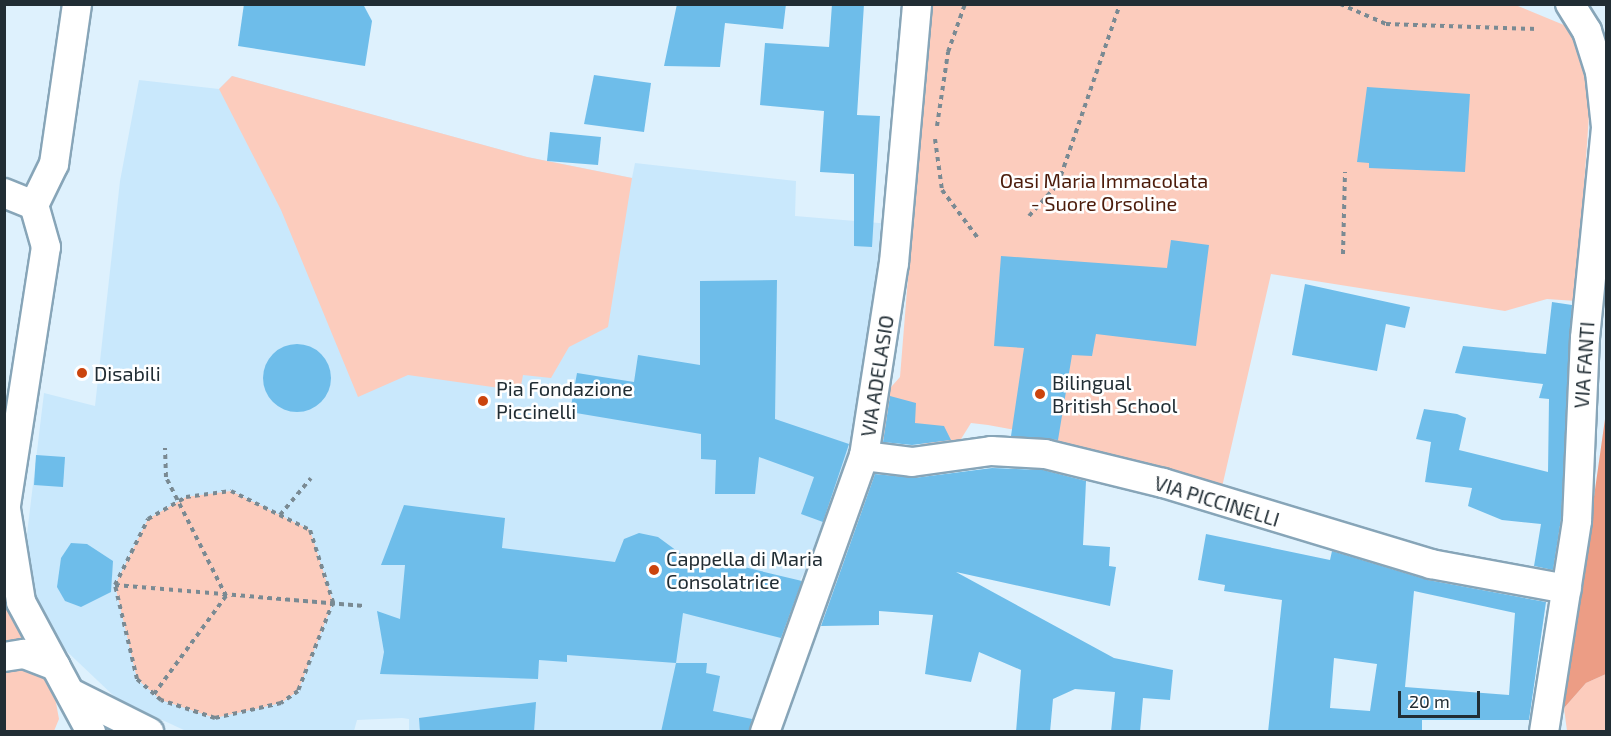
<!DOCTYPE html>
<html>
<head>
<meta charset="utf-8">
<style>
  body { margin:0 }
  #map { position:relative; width:1611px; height:736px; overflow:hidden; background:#def1fd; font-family:"Exo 2",sans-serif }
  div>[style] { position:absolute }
  .built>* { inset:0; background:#c9e8fc }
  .green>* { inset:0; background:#fcccbd }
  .forest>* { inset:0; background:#ec9d85 }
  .building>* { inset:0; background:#6ebdea }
  .round { border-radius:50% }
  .path>* { height:4px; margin-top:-2px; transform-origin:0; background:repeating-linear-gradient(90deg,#7a8a93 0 4.5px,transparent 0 9px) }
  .roads { filter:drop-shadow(2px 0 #87a5b8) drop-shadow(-2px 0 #87a5b8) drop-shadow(0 2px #87a5b8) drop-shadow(0 -2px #87a5b8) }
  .minor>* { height:28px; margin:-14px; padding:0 14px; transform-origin:14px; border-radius:14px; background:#fff }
  .dots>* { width:16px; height:16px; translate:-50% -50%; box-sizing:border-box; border:3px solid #fff; border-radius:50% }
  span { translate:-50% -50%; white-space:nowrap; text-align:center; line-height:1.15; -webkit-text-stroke:5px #fff; paint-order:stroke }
  .park-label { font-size:20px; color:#4c1c0b }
  .street-label { font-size:20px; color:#212d34 }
  .poi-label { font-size:20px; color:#212d34 }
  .left { translate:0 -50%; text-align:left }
  .frame { position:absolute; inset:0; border:6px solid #212d34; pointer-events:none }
  .scale { position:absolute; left:1398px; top:691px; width:82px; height:27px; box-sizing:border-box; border:3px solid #212d34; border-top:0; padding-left:8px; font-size:18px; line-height:21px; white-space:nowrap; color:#212d34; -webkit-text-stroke:4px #fff; paint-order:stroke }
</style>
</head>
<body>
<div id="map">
  <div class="built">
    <div style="clip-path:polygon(232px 76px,527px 157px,632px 178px,635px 163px,796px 181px,795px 216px,891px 224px,880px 341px,833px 525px,800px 580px,759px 731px,409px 732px,409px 719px,402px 718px,357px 720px,354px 731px,186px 731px,117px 699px,58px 643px,31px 586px,27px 534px,44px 393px,95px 406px,120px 181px,139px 80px,219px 89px)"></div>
  </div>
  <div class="green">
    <div style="clip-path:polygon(1513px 4px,1576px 30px,1592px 72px,1576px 301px,1547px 299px,1505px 311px,1271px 274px,1222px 487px,1030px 441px,1032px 433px,988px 425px,971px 423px,956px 447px,881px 439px,884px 395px,900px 377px,930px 5px)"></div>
    <div style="clip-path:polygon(232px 76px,527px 157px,632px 178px,608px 327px,569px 347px,551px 378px,523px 375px,520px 391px,408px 375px,358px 397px,281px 210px,219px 89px)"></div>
    <div style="clip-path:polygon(231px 491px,310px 530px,333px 602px,298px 691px,281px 703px,215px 718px,161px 700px,137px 679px,115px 585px,148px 519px,186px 497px)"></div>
    <div style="clip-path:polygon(4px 593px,13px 617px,25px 640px,5px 641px)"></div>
    <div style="clip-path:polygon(30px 666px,52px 681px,59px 719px,54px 731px,5px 732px,5px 667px)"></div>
    <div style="clip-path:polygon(1606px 674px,1606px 731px,1567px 731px,1564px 708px,1586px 683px)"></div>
  </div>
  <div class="forest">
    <div style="clip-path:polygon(1606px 412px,1606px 674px,1586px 683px,1564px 708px)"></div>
  </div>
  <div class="building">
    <div style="clip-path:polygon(244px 4px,363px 4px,372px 21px,365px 66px,238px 46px)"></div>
    <div style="clip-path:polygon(677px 4px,786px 4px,783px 29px,725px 23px,720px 67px,664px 66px)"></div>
    <div style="clip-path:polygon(832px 4px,864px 4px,857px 115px,880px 116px,872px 247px,854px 246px,854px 174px,820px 172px,824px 111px,760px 105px,765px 43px,829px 47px)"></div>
    <div style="clip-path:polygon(594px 75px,651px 83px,644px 132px,584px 124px)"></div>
    <div style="clip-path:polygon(1367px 87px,1470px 94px,1465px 172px,1369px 168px,1369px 163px,1357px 162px)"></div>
    <div style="clip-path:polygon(550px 132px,601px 137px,598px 165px,547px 161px)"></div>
    <div style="clip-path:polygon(1171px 240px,1209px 245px,1196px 346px,1096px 334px,1092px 356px,1072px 355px,1058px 440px,1011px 436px,1024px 348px,994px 346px,1001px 256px,1167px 268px)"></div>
    <div style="clip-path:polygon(777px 280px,775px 419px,849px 444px,823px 522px,801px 514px,814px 477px,759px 457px,755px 494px,715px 494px,716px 460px,701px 459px,701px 434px,570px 412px,577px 373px,634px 382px,638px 355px,700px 365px,700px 281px)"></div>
    <div style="clip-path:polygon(1305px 284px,1410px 307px,1405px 328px,1386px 324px,1377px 371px,1292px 355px)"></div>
    <div style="clip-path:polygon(1552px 302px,1572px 305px,1561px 519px,1553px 570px,1534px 566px,1541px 524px,1502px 520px,1468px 506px,1472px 488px,1425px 482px,1431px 442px,1416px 439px,1424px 409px,1457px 414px,1466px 418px,1459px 450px,1548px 472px,1549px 399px,1539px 398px,1543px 384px,1455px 373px,1463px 346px,1546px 354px)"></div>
    <div class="round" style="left:263px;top:344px;width:68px;height:68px"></div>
    <div style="clip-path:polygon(890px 396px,916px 403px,915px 423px,944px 426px,951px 440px,912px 445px,883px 442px)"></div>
    <div style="clip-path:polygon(36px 455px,65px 457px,63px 487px,34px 485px)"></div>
    <div style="clip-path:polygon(992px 468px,1043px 470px,1086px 481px,1083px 545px,1110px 547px,1109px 566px,1116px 567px,1110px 606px,956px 572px,1114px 658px,1173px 670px,1170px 700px,1143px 698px,1140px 732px,1111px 732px,1115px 692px,1075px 689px,1053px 699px,1050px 732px,1016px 732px,1021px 670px,979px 652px,971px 682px,925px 674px,933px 615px,879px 611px,879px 625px,821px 626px,875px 474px,914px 478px)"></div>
    <div style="clip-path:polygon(404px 505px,505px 518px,502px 548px,615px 562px,624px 539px,639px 533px,658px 537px,696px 565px,698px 556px,802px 581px,781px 638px,683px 613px,676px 663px,567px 655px,567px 662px,539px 660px,538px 679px,380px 674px,384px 652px,377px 611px,400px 619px,405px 565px,381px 565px)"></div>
    <div style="clip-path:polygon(evenodd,1206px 534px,1330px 560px,1332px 551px,1428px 580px,1546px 602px,1529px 720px,1422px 720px,1422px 732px,1268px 732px,1282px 600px,1224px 591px,1225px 585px,1198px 580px,1206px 534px,1414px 591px,1515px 613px,1509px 695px,1405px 687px,1414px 591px,1206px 534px,1334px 658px,1377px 664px,1370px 711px,1330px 708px,1334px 658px)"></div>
    <div style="clip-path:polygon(71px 543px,87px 544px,113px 561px,111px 592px,81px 607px,65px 601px,57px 587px,61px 558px)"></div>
    <div style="clip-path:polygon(676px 663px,707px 663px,706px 673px,720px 676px,713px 711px,752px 719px,749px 732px,661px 732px)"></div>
    <div style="clip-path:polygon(536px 702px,534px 732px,420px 732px,419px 718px)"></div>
  </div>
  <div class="path">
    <div style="left:1340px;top:4px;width:50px;rotate:23.5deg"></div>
    <div style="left:1386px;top:24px;width:151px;rotate:1.9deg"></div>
    <div style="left:937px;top:126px;width:75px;rotate:-81.5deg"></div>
    <div style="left:948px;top:52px;width:51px;rotate:-70.5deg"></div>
    <div style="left:935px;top:139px;width:51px;rotate:82.2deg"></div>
    <div style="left:942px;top:190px;width:59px;rotate:53.3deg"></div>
    <div style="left:1029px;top:216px;width:43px;rotate:-47.8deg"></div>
    <div style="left:1058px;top:184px;width:190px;rotate:-71deg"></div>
    <div style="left:1343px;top:254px;width:82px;rotate:-88.6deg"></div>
    <div style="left:231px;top:491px;width:88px;rotate:26.3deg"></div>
    <div style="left:310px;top:530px;width:76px;rotate:72.3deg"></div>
    <div style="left:333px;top:602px;width:96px;rotate:111.5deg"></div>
    <div style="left:298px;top:691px;width:21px;rotate:145deg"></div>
    <div style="left:281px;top:703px;width:68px;rotate:167.2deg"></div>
    <div style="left:215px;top:718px;width:57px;rotate:-161.6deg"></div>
    <div style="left:161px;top:700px;width:32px;rotate:-139deg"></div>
    <div style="left:137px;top:679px;width:97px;rotate:-103.2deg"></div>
    <div style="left:115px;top:585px;width:74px;rotate:-63.4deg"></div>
    <div style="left:148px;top:519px;width:44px;rotate:-30.1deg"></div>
    <div style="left:186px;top:497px;width:45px;rotate:-7.6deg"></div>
    <div style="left:280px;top:515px;width:48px;rotate:-50deg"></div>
    <div style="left:115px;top:585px;width:250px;rotate:4.8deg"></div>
    <div style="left:154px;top:694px;width:122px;rotate:-53.7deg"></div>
    <div style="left:226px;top:596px;width:133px;rotate:-116.8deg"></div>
    <div style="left:166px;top:477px;width:29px;rotate:-92deg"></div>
  </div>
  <div class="roads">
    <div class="minor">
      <div style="left:4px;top:193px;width:32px;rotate:22deg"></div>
      <div style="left:864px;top:456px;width:48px;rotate:7.1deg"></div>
      <div style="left:912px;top:462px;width:80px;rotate:-7.9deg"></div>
      <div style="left:991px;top:451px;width:54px;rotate:3.2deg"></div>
      <div style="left:1045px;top:454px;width:122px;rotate:13.8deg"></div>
      <div style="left:1163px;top:483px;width:280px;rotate:16.8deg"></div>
      <div style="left:1431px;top:564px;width:138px;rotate:10.4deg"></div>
      <div style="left:6px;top:509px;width:94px;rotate:80.8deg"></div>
      <div style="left:21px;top:602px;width:148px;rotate:61.7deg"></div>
      <div style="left:4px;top:518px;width:274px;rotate:-81.2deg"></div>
      <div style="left:46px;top:247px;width:44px;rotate:-105.9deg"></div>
      <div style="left:34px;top:205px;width:46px;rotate:-64deg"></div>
      <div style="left:54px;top:164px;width:162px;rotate:-81.8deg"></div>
      <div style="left:4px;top:657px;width:20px;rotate:-9deg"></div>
      <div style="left:24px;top:654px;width:34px;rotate:21deg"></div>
      <div style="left:75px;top:695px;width:83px;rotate:26.6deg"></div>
      <div style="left:765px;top:732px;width:293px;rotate:-70.3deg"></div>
      <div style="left:864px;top:456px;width:195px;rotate:-81.2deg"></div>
      <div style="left:894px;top:263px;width:260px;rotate:-84.9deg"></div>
      <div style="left:1544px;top:732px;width:214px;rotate:-81.1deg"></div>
      <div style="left:1577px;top:521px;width:183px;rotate:-87.5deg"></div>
      <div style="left:1585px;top:338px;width:212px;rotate:-84.3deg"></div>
      <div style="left:1606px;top:127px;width:55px;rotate:-96.2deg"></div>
      <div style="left:1600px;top:72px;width:43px;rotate:-107.6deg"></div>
      <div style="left:1587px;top:31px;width:32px;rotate:-122deg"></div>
    </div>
  </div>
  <div class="dots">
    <div style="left:82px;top:373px;background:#cb440d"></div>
    <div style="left:1040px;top:394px;background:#cb440d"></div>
    <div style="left:483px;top:401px;background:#cb440d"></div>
    <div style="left:654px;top:570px;background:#cb440d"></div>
  </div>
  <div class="park-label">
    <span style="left:1104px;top:192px">Oasi Maria Immacolata<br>- Suore Orsoline</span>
  </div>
  <div class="street-label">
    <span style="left:1584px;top:365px;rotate:-86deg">VIA FANTI</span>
    <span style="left:877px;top:376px;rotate:-81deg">VIA ADELASIO</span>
    <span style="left:1217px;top:501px;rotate:17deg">VIA PICCINELLI</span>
  </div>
  <div class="poi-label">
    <span class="left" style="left:94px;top:373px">Disabili</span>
    <span class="left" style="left:1052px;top:394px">Bilingual<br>British School</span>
    <span class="left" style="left:496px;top:400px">Pia Fondazione<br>Piccinelli</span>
    <span class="left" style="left:666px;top:570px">Cappella di Maria<br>Consolatrice</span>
  </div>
  <div class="frame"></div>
  <div class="scale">20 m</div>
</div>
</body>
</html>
